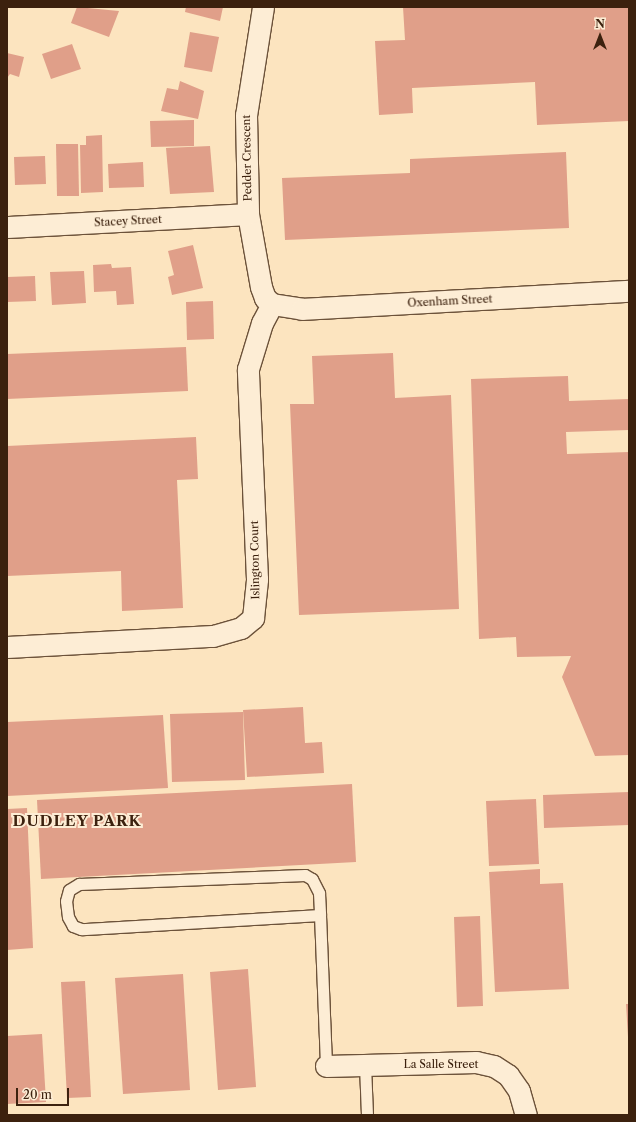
<!DOCTYPE html>
<html>
<head>
<meta charset="utf-8">
<style>
  body { margin:0 }
  #map { position:relative; width:636px; height:1122px; overflow:hidden; background:#fce4bf; font-family:"Libre Caslon Text",serif }
  div>[style] { position:absolute }
  .building>* { inset:0; background:#e09f89 }
  .roads { filter:drop-shadow(1px 0 #6c523a) drop-shadow(-1px 0 #6c523a) drop-shadow(0 1px #6c523a) drop-shadow(0 -1px #6c523a) }
  .lane>* { height:11px; margin:-5.5px; padding:0 5.5px; transform-origin:5.5px; border-radius:5.5px; background:#fdedd5 }
  .street>* { height:21px; margin:-10.5px; padding:0 10.5px; transform-origin:10.5px; border-radius:10.5px; background:#fdedd5 }
  span { translate:-50% -50%; white-space:nowrap; text-align:center; line-height:1.15; -webkit-text-stroke:4px #fdedd5; paint-order:stroke }
  .street-label { font-size:11px; color:#3c210e }
  .district-label { font-size:15px; color:#3c210e; font-weight:700; letter-spacing:1px }
  .frame { position:absolute; inset:0; border:8px solid #3c210e; pointer-events:none }
  .north { position:absolute; left:580px; top:16px; width:40px; height:40px; -webkit-text-stroke:3px #fdedd5; paint-order:stroke; rotate:0deg; font-size:11px; font-weight:700; line-height:16px; text-align:center; color:#3c210e }
  .north::after { content:''; display:block; margin:auto; width:14px; height:18px; background:#3c210e; clip-path:polygon(50% 0,100% 100%,50% 72%,0 100%) }
  .scale { position:absolute; left:16px; top:1088px; width:53px; height:18px; box-sizing:border-box; border:2px solid #3c210e; border-top:0; padding-left:5px; font-size:12px; line-height:14px; white-space:nowrap; color:#3c210e; -webkit-text-stroke:3px #fdedd5; paint-order:stroke }
</style>
</head>
<body>
<div id="map">
  <div class="building">
    <div style="clip-path:polygon(77px 7px,119px 11px,109px 37px,71px 23px)"></div>
    <div style="clip-path:polygon(186px 7px,223px 7px,220px 21px,185px 12px)"></div>
    <div style="clip-path:polygon(403px 7px,629px 7px,629px 121px,537px 125px,535px 82px,412px 88px,413px 113px,379px 115px,375px 41px,405px 40px)"></div>
    <div style="clip-path:polygon(190px 32px,219px 37px,212px 72px,184px 67px)"></div>
    <div style="clip-path:polygon(72px 44px,81px 69px,51px 79px,42px 54px)"></div>
    <div style="clip-path:polygon(7px 53px,24px 57px,19px 77px,10px 74px,7px 78px)"></div>
    <div style="clip-path:polygon(180px 81px,204px 91px,198px 119px,161px 111px,167px 88px,178px 90px)"></div>
    <div style="clip-path:polygon(194px 120px,194px 146px,151px 147px,150px 121px)"></div>
    <div style="clip-path:polygon(102px 135px,103px 192px,81px 193px,80px 145px,86px 145px,86px 136px)"></div>
    <div style="clip-path:polygon(56px 144px,78px 144px,79px 196px,57px 196px)"></div>
    <div style="clip-path:polygon(210px 146px,214px 192px,170px 194px,166px 148px)"></div>
    <div style="clip-path:polygon(566px 152px,569px 228px,285px 240px,282px 178px,410px 173px,410px 159px)"></div>
    <div style="clip-path:polygon(45px 156px,46px 184px,15px 185px,14px 157px)"></div>
    <div style="clip-path:polygon(143px 162px,144px 187px,109px 188px,108px 164px)"></div>
    <div style="clip-path:polygon(193px 245px,203px 288px,172px 295px,168px 277px,174px 275px,168px 251px)"></div>
    <div style="clip-path:polygon(111px 264px,112px 268px,131px 267px,134px 304px,117px 305px,116px 291px,94px 292px,93px 265px)"></div>
    <div style="clip-path:polygon(84px 271px,86px 303px,52px 305px,50px 272px)"></div>
    <div style="clip-path:polygon(35px 276px,36px 301px,7px 302px,7px 277px)"></div>
    <div style="clip-path:polygon(213px 301px,214px 339px,187px 340px,186px 302px)"></div>
    <div style="clip-path:polygon(186px 347px,188px 391px,7px 399px,7px 354px)"></div>
    <div style="clip-path:polygon(393px 353px,395px 398px,451px 395px,459px 609px,299px 615px,290px 404px,314px 404px,312px 356px)"></div>
    <div style="clip-path:polygon(568px 376px,569px 401px,629px 399px,629px 430px,566px 432px,567px 454px,629px 452px,629px 755px,595px 756px,562px 677px,571px 656px,517px 657px,516px 637px,479px 639px,471px 379px)"></div>
    <div style="clip-path:polygon(196px 437px,198px 479px,177px 480px,183px 608px,122px 611px,121px 571px,7px 576px,7px 446px)"></div>
    <div style="clip-path:polygon(303px 707px,305px 743px,322px 742px,324px 773px,247px 777px,243px 710px)"></div>
    <div style="clip-path:polygon(243px 712px,245px 780px,172px 782px,170px 714px)"></div>
    <div style="clip-path:polygon(163px 715px,168px 788px,7px 796px,7px 722px)"></div>
    <div style="clip-path:polygon(352px 784px,356px 862px,41px 879px,37px 800px)"></div>
    <div style="clip-path:polygon(629px 792px,629px 825px,544px 828px,543px 795px)"></div>
    <div style="clip-path:polygon(536px 799px,539px 864px,489px 866px,486px 801px)"></div>
    <div style="clip-path:polygon(27px 808px,33px 948px,7px 950px,7px 809px)"></div>
    <div style="clip-path:polygon(540px 869px,540px 884px,563px 883px,569px 989px,495px 992px,489px 872px)"></div>
    <div style="clip-path:polygon(480px 916px,483px 1006px,457px 1007px,454px 917px)"></div>
    <div style="clip-path:polygon(248px 969px,256px 1087px,218px 1090px,210px 972px)"></div>
    <div style="clip-path:polygon(183px 974px,190px 1090px,123px 1094px,115px 978px)"></div>
    <div style="clip-path:polygon(85px 981px,91px 1097px,67px 1098px,61px 982px)"></div>
    <div style="clip-path:polygon(626px 1004px,629px 1004px,629px 1037px,628px 1037px)"></div>
    <div style="clip-path:polygon(42px 1034px,46px 1102px,7px 1104px,7px 1036px)"></div>
  </div>
  <div class="roads">
    <div class="lane">
      <div style="left:320px;top:915px;width:239px;rotate:176.6deg"></div>
      <div style="left:81px;top:929px;width:9px;rotate:-159deg"></div>
      <div style="left:73px;top:926px;width:10px;rotate:-119deg"></div>
      <div style="left:68px;top:917px;width:16px;rotate:-97deg"></div>
      <div style="left:66px;top:901px;width:11px;rotate:-75deg"></div>
      <div style="left:69px;top:890px;width:12px;rotate:-31deg"></div>
      <div style="left:79px;top:884px;width:226px;rotate:-2.3deg"></div>
      <div style="left:305px;top:875px;width:8px;rotate:30deg"></div>
      <div style="left:312px;top:879px;width:16px;rotate:63deg"></div>
      <div style="left:319px;top:893px;width:22px;rotate:87deg"></div>
      <div style="left:320px;top:915px;width:151px;rotate:87.7deg"></div>
      <div style="left:365px;top:1065px;width:50px;rotate:87.7deg"></div>
    </div>
    <div class="street">
      <div style="left:263px;top:7px;width:109px;rotate:98.9deg"></div>
      <div style="left:246px;top:115px;width:99px;rotate:88.8deg"></div>
      <div style="left:248px;top:214px;width:74px;rotate:79.9deg"></div>
      <div style="left:261px;top:287px;width:12px;rotate:70deg"></div>
      <div style="left:265px;top:298px;width:9px;rotate:41deg"></div>
      <div style="left:272px;top:304px;width:30px;rotate:9deg"></div>
      <div style="left:302px;top:309px;width:327px;rotate:-3.2deg"></div>
      <div style="left:7px;top:227px;width:241px;rotate:-3.1deg"></div>
      <div style="left:7px;top:647px;width:206px;rotate:-3.1deg"></div>
      <div style="left:213px;top:636px;width:29px;rotate:-16deg"></div>
      <div style="left:241px;top:628px;width:16px;rotate:-40deg"></div>
      <div style="left:253px;top:618px;width:39px;rotate:-84deg"></div>
      <div style="left:257px;top:579px;width:210px;rotate:-92.5deg"></div>
      <div style="left:248px;top:369px;width:48px;rotate:-73.1deg"></div>
      <div style="left:262px;top:323px;width:21px;rotate:-62deg"></div>
      <div style="left:326px;top:1066px;width:150px;rotate:-1.5deg"></div>
      <div style="left:476px;top:1062px;width:18px;rotate:13deg"></div>
      <div style="left:494px;top:1066px;width:17px;rotate:33deg"></div>
      <div style="left:508px;top:1075px;width:19px;rotate:55deg"></div>
      <div style="left:519px;top:1091px;width:25px;rotate:74deg"></div>
    </div>
  </div>
  <div class="street-label">
    <span style="left:247px;top:158px;rotate:-91deg">Pedder Crescent</span>
    <span style="left:128px;top:221px;rotate:-3deg">Stacey Street</span>
    <span style="left:450px;top:301px;rotate:-3deg">Oxenham Street</span>
    <span style="left:255px;top:560px;rotate:-91deg">Islington Court</span>
    <span style="left:441px;top:1064px">La Salle Street</span>
  </div>
  <div class="district-label">
    <span style="left:77px;top:821px">DUDLEY PARK</span>
  </div>
  <div class="frame"></div>
  <div class="north">N</div>
  <div class="scale">20 m</div>
</div>
</body>
</html>
